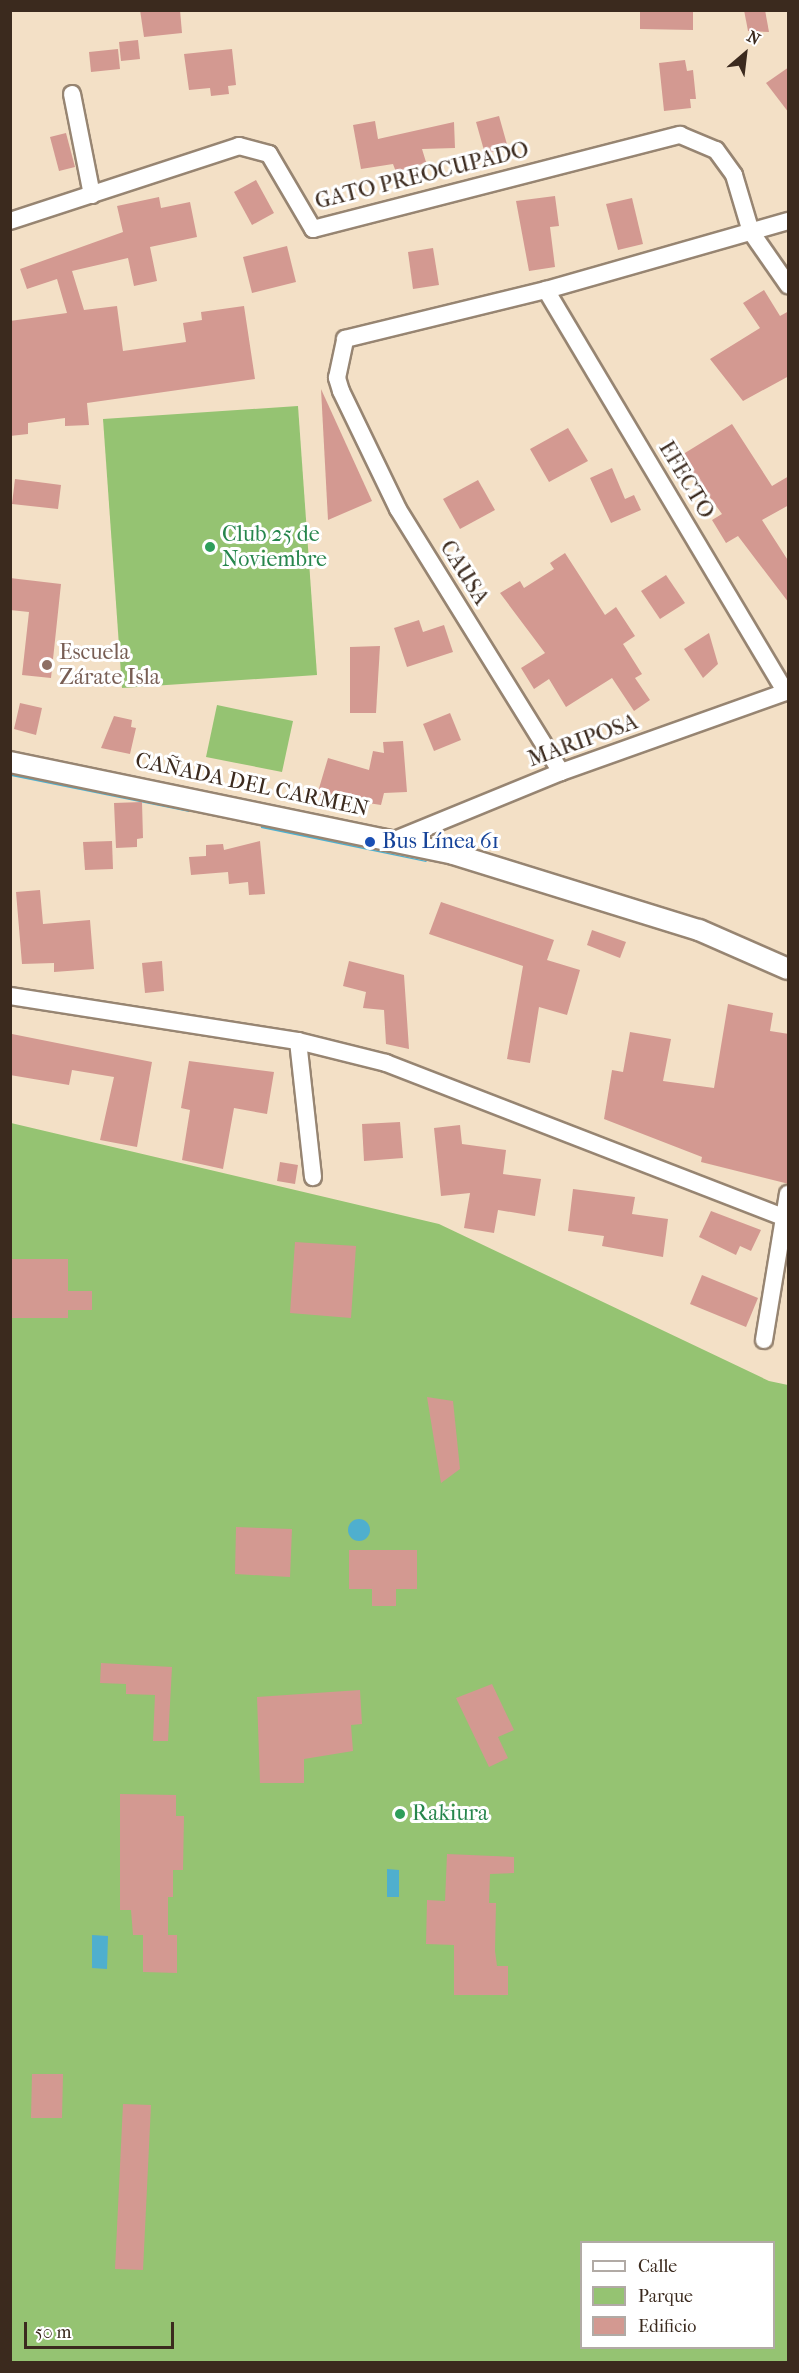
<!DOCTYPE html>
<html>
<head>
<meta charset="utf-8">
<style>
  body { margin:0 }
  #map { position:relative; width:799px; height:2373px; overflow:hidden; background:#f3e0c6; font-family:"IM FELL French Canon",serif }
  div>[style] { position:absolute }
  .green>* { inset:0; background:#95c372 }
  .water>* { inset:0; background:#4fafce }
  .round { border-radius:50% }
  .building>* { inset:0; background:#d39991 }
  .roads { filter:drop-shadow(2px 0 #978572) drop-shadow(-2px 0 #978572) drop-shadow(0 2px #978572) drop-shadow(0 -2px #978572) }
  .minor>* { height:16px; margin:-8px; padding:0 8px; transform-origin:8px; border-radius:8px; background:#fff }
  .tertiary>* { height:20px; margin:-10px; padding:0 10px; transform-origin:10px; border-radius:10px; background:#fff }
  .dots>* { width:16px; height:16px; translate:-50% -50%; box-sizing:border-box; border:3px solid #fff; border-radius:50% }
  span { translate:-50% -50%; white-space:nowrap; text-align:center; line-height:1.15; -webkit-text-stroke:6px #fff; paint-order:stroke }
  .street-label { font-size:22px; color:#3b2a1e }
  .leisure-label { font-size:22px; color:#27864d }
  .left { translate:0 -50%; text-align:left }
  .education-label { font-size:22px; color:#785e54 }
  .transit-label { font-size:22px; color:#164399 }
  .frame { position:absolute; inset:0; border:12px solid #3b2a1e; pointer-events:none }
  .legend { position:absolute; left:580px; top:2241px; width:195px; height:108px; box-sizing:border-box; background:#fff; border:2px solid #b1aaa5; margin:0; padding:8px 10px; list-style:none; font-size:18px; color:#3b2a1e }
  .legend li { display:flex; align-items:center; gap:12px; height:30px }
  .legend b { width:30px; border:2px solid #b1aaa5 }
  .north { position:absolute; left:715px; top:24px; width:60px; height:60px; -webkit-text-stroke:4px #fff; paint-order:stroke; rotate:28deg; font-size:16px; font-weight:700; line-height:24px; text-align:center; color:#3b2a1e }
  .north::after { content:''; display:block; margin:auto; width:21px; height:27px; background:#3b2a1e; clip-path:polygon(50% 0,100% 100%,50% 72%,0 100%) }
  .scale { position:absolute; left:24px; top:2322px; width:150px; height:27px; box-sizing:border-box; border:3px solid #3b2a1e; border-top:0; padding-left:8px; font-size:18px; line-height:21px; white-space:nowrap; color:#3b2a1e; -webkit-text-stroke:4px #fff; paint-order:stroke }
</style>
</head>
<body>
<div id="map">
  <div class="green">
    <div style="clip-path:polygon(298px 406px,317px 675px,122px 688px,103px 419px)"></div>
    <div style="clip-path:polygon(217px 705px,293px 721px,282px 772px,206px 757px)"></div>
    <div style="clip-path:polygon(evenodd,11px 1123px,439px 1224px,769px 1381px,788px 1385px,788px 2362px,11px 2362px,11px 1123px,582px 2242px,774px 2242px,774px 2348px,582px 2348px,582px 2242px)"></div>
  </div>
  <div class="water">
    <div style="clip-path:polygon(10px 774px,189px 811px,189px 812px,11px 776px)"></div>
    <div style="clip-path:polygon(261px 826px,427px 861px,426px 862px,261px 828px)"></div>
    <div class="round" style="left:348px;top:1519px;width:22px;height:22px"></div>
    <div style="clip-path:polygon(387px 1869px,399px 1870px,399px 1897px,387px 1897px)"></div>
    <div style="clip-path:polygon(92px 1935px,108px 1936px,107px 1969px,92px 1968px)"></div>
  </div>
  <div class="building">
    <div style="clip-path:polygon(140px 10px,180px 10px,182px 33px,144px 37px)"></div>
    <div style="clip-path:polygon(640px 10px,693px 10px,693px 30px,640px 29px)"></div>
    <div style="clip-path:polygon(744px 10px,765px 10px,769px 32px,748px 31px)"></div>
    <div style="clip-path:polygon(138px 40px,140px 59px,121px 61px,119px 42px)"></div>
    <div style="clip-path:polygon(118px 49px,120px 69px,91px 72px,89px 52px)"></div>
    <div style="clip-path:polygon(232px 49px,236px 85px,228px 86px,229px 94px,211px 96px,210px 88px,189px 90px,184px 54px)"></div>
    <div style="clip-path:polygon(685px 60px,687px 71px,693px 70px,696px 99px,690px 99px,691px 108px,664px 111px,659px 63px)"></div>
    <div style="clip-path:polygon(789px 67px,789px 113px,766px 83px)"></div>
    <div style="clip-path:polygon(499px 116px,508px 148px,485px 154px,476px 122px)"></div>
    <div style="clip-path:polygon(375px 121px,378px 139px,454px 122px,455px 148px,422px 149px,426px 162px,419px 165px,421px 171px,407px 175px,405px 170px,396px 172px,393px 164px,361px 169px,353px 125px)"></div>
    <div style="clip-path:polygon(66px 133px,75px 167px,59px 171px,50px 137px)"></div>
    <div style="clip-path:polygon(256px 180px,274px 213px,252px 225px,234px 192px)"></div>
    <div style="clip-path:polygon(555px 196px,559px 226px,550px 227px,555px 267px,529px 271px,516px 201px)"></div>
    <div style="clip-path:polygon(159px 197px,161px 208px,190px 202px,197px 237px,150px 247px,157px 281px,134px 286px,128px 258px,72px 271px,84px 310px,117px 306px,123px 351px,186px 342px,183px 323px,202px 320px,201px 312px,244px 306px,255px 379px,87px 403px,89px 425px,65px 426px,65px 418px,28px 423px,28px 434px,10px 436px,10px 321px,67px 313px,57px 279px,27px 289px,20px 269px,123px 232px,117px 206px)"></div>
    <div style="clip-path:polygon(632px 198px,643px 244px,618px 250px,606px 204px)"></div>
    <div style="clip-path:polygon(287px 246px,296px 282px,252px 293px,243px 257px)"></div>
    <div style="clip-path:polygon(433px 248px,439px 285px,413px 289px,408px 252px)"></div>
    <div style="clip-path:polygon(764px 290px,780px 316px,789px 311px,789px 376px,743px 401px,710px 359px,760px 328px,743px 303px)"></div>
    <div style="clip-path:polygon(321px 389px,372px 501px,328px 520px)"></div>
    <div style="clip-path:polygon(732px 424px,772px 486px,789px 476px,789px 505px,762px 520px,789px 562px,789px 603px,738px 536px,726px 543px,712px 520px,722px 514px,680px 456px)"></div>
    <div style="clip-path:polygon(568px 428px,588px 461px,549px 482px,530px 449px)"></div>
    <div style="clip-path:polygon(612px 468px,625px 499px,634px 495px,641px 510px,611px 523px,590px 478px)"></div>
    <div style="clip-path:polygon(15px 479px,61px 485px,58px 509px,12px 504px)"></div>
    <div style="clip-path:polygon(478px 480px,495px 510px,460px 529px,443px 499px)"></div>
    <div style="clip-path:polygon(565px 553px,605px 615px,616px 607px,635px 636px,623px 644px,642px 674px,635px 678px,650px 700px,634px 711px,612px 678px,566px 707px,549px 679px,534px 689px,521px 668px,545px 653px,500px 593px,520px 581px,524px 588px,554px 569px,550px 563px)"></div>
    <div style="clip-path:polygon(666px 575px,685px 603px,660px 619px,641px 591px)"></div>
    <div style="clip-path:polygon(10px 578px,61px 584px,51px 678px,22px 675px,29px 612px,10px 610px)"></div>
    <div style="clip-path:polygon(419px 620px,423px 632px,444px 625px,453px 652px,407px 667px,394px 628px)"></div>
    <div style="clip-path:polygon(709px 633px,718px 664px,703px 678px,684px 649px)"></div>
    <div style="clip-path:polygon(380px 646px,376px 713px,350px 713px,350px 647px)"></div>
    <div style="clip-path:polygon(20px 703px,42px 708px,36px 735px,14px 729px)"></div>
    <div style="clip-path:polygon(450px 713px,461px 740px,434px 751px,423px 724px)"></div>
    <div style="clip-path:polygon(114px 716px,132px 720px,131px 727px,136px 728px,130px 754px,101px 748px)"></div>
    <div style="clip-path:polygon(403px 741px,407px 792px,384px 793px,381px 805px,317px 795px,328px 758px,369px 770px,373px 751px,384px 753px,383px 742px)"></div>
    <div style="clip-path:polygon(142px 802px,143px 838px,137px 839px,137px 847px,116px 848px,114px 803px)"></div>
    <div style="clip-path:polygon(112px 841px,113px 869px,85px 870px,83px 842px)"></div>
    <div style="clip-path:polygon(260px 841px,265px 894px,249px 895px,248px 882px,229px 884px,228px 872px,191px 875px,189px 857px,206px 856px,206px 845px,223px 844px,224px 850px)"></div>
    <div style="clip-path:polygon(40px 890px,43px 924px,90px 920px,94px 969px,54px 972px,54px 963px,22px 964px,16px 892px)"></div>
    <div style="clip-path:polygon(441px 902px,554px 940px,547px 960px,580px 970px,567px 1015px,539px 1007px,530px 1063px,507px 1059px,523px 966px,429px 934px)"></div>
    <div style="clip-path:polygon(592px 930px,626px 942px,620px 958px,587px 945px)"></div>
    <div style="clip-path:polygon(162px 961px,164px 991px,145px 993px,142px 963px)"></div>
    <div style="clip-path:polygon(349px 961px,404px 975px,409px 1049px,386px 1044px,384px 1010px,363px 1008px,366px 992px,343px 986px)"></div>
    <div style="clip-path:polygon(728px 1004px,773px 1013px,770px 1031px,789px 1034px,789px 1184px,701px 1162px,702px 1157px,604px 1119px,612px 1070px,623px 1072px,630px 1032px,671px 1039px,663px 1081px,714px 1088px)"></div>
    <div style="clip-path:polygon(12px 1034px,152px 1062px,137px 1147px,100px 1140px,114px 1077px,72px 1070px,69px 1085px,10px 1075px)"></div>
    <div style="clip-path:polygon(189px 1061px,274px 1072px,267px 1114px,234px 1108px,223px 1169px,182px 1160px,190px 1110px,181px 1108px)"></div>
    <div style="clip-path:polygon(400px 1122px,403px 1158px,364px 1161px,362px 1124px)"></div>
    <div style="clip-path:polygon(460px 1125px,462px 1144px,506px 1150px,503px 1174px,541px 1179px,535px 1216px,498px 1210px,494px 1233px,464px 1228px,470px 1193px,441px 1196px,434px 1128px)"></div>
    <div style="clip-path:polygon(280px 1162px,298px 1165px,295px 1184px,277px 1181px)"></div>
    <div style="clip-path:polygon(573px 1189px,635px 1197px,632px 1214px,668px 1219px,663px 1257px,602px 1246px,604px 1236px,568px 1231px)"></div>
    <div style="clip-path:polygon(711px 1211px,761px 1230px,751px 1251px,740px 1246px,736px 1255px,699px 1237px)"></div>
    <div style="clip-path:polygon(295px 1242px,356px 1246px,351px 1318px,290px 1313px)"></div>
    <div style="clip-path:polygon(10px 1259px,68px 1259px,68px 1291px,92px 1291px,92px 1310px,68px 1310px,68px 1318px,10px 1318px)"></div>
    <div style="clip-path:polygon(702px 1275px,758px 1298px,746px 1327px,690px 1304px)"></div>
    <div style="clip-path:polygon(427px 1397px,453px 1401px,460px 1469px,441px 1483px)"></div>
    <div style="clip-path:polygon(236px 1527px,292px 1529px,290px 1577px,235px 1574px)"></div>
    <div style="clip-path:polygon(349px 1550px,417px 1550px,417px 1589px,396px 1589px,396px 1606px,372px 1606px,372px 1589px,349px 1589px)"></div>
    <div style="clip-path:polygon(101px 1663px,172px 1667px,168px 1741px,153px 1741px,155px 1695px,126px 1694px,126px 1684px,100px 1683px)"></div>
    <div style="clip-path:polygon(492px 1684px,514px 1730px,498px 1737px,508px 1758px,489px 1767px,456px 1698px)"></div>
    <div style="clip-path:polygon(360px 1690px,362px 1724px,351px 1725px,353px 1751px,304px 1759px,304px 1783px,260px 1783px,257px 1697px)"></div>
    <div style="clip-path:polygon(120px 1794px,176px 1795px,176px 1816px,184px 1816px,183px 1870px,173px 1870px,173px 1897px,168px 1897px,168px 1935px,177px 1935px,177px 1973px,143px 1972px,143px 1935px,133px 1935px,131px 1910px,120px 1910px)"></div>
    <div style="clip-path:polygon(447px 1854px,514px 1857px,514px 1873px,490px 1874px,489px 1903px,496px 1903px,495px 1951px,497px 1966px,508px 1966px,508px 1995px,454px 1995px,454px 1945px,426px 1944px,427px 1900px,445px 1901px)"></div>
    <div style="clip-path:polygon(32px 2074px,63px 2074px,62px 2118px,31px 2118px)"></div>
    <div style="clip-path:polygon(123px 2104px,151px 2105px,143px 2270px,115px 2269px)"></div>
  </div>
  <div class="roads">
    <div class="minor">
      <div style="left:72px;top:94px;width:103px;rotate:78.8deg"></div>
      <div style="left:10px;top:221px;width:241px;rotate:-18.1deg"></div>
      <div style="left:239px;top:146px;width:31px;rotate:15deg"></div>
      <div style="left:269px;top:154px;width:87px;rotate:59.6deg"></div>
      <div style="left:313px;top:229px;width:379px;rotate:-14.4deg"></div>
      <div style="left:680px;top:135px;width:39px;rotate:23deg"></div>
      <div style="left:716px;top:150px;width:31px;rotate:54deg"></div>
      <div style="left:734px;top:175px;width:59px;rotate:73.4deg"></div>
      <div style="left:751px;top:232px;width:65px;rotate:55.1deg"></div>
      <div style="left:546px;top:290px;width:468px;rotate:59.2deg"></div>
      <div style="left:561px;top:772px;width:309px;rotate:-121.8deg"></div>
      <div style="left:398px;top:509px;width:131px;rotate:-115.8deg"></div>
      <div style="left:341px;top:391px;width:14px;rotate:-107deg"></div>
      <div style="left:337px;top:378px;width:40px;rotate:-78deg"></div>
      <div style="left:345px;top:339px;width:207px;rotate:-13.7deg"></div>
      <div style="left:546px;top:290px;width:252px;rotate:-15.9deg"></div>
      <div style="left:395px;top:840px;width:179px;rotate:-22.3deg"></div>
      <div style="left:561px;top:772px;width:241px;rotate:-19.6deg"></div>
      <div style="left:10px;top:996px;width:291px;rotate:8.9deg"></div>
      <div style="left:298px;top:1041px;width:91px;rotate:14deg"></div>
      <div style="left:386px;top:1063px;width:431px;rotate:21.2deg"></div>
      <div style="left:298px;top:1041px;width:137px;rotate:83.7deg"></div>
      <div style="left:764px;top:1340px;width:148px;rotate:-80.7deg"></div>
    </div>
    <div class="tertiary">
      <div style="left:10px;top:762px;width:452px;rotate:11.7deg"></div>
      <div style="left:453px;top:854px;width:257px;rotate:17.2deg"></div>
      <div style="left:699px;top:930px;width:97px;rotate:23.7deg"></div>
    </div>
  </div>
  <div class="dots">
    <div style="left:210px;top:547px;background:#2e9e5b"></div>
    <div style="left:47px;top:665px;background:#8d6e63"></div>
    <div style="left:370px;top:842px;background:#1a4fb4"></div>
    <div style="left:400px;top:1814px;background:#2e9e5b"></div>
  </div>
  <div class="street-label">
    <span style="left:422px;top:176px;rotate:-14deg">GATO PREOCUPADO</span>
    <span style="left:686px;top:480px;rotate:59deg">EFECTO</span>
    <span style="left:464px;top:573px;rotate:58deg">CAUSA</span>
    <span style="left:583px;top:741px;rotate:-20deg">MARIPOSA</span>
    <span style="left:252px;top:785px;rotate:12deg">CAÑADA DEL CARMEN</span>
  </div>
  <div class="leisure-label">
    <span class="left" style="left:222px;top:547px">Club 25 de<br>Noviembre</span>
    <span class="left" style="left:412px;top:1814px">Rakiura</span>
  </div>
  <div class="education-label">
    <span class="left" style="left:59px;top:665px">Escuela<br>Zárate Isla</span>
  </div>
  <div class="transit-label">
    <span class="left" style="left:382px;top:842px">Bus Línea 61</span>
  </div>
  <div class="frame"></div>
  <ul class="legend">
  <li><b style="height:8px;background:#fff"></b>Calle</li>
  <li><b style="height:16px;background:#95c372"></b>Parque</li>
  <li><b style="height:16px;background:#d39991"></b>Edificio</li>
  </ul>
  <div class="north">N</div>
  <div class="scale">50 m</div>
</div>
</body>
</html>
